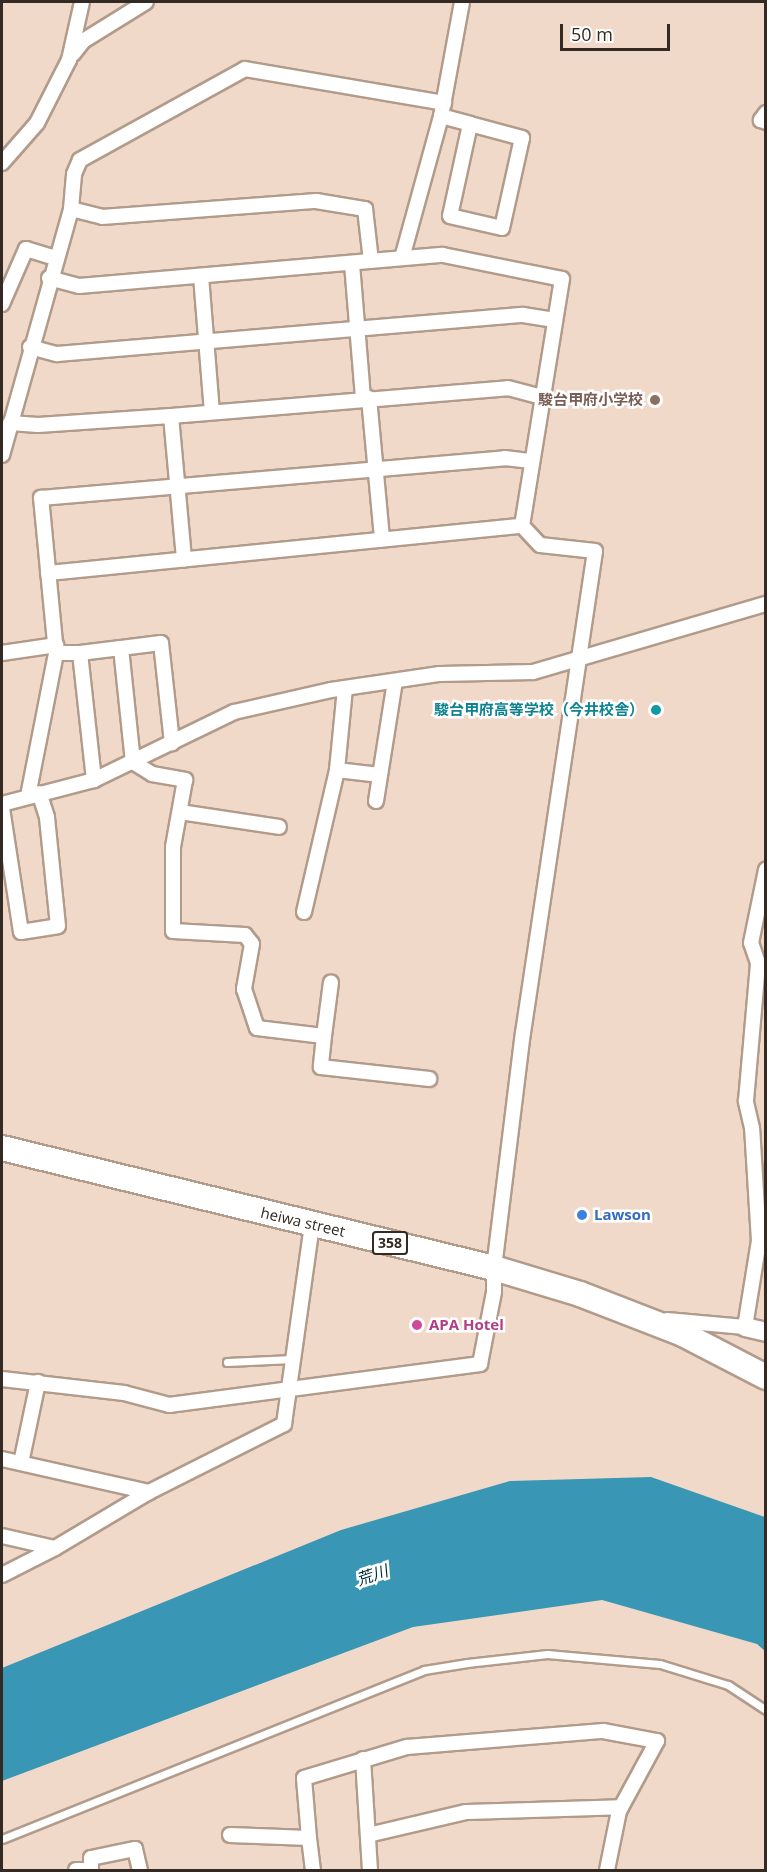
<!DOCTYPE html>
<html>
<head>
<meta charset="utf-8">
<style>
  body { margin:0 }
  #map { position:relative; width:767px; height:1872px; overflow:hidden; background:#f1d9c9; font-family:"Open Sans","Noto Sans JP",sans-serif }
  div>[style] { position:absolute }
  .water>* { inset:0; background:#3996b5 }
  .roads { filter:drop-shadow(2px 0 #b19b8b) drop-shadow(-2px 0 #b19b8b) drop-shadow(0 2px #b19b8b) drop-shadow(0 -2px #b19b8b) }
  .service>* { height:7px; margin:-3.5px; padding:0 3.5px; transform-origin:3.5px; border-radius:3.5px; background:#fff }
  .minor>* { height:14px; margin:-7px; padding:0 7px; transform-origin:7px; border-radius:7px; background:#fff }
  .tertiary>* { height:18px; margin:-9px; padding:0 9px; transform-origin:9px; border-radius:9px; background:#fff }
  .trunk>* { height:24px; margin:-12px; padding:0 12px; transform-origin:12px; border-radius:12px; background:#fff }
  .dots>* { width:16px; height:16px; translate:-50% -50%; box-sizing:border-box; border:3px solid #fff; border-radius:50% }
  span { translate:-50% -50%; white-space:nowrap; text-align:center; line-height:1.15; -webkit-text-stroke:5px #fff; paint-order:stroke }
  .shield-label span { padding:2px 4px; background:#fff; border:2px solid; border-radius:4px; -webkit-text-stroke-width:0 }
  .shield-label { font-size:14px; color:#332a24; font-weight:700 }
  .education-label { font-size:15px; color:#785e54; font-weight:700 }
  .right { translate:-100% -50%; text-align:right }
  .culture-label { font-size:15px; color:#0d838f; font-weight:700 }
  .shop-label { font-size:15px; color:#366cbe; font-weight:700 }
  .left { translate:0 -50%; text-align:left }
  .street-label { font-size:15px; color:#332a24 }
  .hotel-label { font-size:15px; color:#b23c85; font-weight:700 }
  .water-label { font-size:16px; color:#022e3c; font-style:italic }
  .frame { position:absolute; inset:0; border:3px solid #332a24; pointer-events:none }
  .scale { position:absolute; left:560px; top:24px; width:110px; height:27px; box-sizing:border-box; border:3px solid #332a24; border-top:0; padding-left:8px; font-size:18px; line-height:21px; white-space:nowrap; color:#332a24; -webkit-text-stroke:4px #fff; paint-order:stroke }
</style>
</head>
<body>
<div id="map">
  <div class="water">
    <div style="clip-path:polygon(651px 1477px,765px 1517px,765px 1651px,757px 1644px,602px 1600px,413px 1627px,2px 1781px,2px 1668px,341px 1530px,510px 1481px)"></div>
  </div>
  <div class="roads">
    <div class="service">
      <div style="left:227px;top:1362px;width:66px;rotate:-2.6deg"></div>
      <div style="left:2px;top:1839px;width:455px;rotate:-21.8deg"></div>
      <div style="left:424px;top:1670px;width:44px;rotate:-9.2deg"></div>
      <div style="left:467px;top:1663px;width:81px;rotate:-6.4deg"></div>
      <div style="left:547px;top:1654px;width:113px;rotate:5.1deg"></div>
      <div style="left:660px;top:1664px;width:71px;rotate:17.2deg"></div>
      <div style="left:728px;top:1685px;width:45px;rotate:33.3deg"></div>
    </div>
    <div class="minor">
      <div style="left:462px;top:2px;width:116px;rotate:100.4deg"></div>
      <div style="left:441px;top:116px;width:30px;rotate:15deg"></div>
      <div style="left:470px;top:124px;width:54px;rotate:15.1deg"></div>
      <div style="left:522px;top:138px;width:92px;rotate:102.5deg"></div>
      <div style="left:502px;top:228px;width:53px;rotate:-167deg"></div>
      <div style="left:450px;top:216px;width:94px;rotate:-77.7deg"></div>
      <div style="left:73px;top:54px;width:16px;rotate:-52deg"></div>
      <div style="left:83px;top:41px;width:74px;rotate:-31.8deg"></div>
      <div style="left:766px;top:113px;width:9px;rotate:126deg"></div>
      <div style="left:761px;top:120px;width:5px;rotate:22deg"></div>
      <div style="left:2px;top:163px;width:53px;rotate:-48.8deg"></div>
      <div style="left:37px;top:123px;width:71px;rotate:-63.1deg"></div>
      <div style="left:69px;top:60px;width:59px;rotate:-77.4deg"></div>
      <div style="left:71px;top:209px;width:32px;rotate:14deg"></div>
      <div style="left:102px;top:217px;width:215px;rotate:-4.3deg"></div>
      <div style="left:316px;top:201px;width:50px;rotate:9.3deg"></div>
      <div style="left:365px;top:209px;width:52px;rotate:83.4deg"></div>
      <div style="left:402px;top:258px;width:147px;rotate:-74.6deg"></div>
      <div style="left:352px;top:264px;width:135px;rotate:85.3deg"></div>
      <div style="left:201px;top:276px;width:136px;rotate:85.4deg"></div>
      <div style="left:49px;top:278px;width:31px;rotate:15deg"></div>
      <div style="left:79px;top:286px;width:365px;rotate:-4.9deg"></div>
      <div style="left:443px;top:255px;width:121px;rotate:11.4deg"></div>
      <div style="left:562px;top:279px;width:250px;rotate:99.2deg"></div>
      <div style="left:2px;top:304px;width:60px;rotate:-66.4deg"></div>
      <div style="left:26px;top:249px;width:30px;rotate:17deg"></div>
      <div style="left:30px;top:347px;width:28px;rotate:15deg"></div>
      <div style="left:57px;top:354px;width:468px;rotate:-4.8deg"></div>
      <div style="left:523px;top:315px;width:32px;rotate:9deg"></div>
      <div style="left:369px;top:398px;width:142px;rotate:84.7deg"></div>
      <div style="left:171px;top:416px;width:144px;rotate:84.8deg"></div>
      <div style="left:10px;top:423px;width:28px;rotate:4deg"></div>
      <div style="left:38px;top:425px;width:133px;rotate:-3.9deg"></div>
      <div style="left:171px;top:416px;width:338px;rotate:-4.7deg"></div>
      <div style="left:508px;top:388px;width:35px;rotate:15deg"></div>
      <div style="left:2px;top:455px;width:255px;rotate:-74.3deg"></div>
      <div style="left:71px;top:209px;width:35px;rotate:-85deg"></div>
      <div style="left:74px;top:174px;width:15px;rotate:-67deg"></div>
      <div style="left:80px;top:160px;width:188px;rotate:-28.9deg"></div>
      <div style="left:245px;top:69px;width:202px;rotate:9.7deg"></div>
      <div style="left:48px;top:573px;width:476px;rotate:-5.7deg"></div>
      <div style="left:121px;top:648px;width:40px;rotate:-7.1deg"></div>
      <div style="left:161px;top:643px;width:101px;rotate:83.7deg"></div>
      <div style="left:2px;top:653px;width:55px;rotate:-8.4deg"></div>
      <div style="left:56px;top:653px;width:24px"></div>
      <div style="left:80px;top:653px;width:128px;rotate:83.7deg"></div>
      <div style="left:80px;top:653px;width:41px;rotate:-7deg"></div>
      <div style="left:121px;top:648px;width:115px;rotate:84deg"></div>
      <div style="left:133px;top:762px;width:22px;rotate:32deg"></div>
      <div style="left:152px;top:774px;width:34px;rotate:10deg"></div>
      <div style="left:185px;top:780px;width:68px;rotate:100.2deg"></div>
      <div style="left:173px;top:847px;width:84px;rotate:90deg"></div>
      <div style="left:173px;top:931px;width:72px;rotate:3.2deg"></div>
      <div style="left:245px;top:935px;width:11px;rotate:52deg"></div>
      <div style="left:252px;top:944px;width:46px;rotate:100.1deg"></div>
      <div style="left:244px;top:989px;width:41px;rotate:71.6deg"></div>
      <div style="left:257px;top:1028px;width:67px;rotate:6.8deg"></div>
      <div style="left:324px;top:1036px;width:54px;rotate:-82.6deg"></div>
      <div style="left:337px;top:770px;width:43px;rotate:6.6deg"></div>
      <div style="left:28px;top:796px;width:146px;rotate:-78.9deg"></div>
      <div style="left:56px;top:653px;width:156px;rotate:-95.5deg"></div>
      <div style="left:41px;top:498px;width:466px;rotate:-4.9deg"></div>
      <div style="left:505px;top:458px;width:26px;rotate:7deg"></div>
      <div style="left:376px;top:801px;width:121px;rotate:-81deg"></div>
      <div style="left:2px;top:804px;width:95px;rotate:-14.6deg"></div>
      <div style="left:94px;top:780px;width:156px;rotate:-25.9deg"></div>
      <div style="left:234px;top:712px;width:99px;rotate:-12.8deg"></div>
      <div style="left:331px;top:690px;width:110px;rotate:-8.4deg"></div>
      <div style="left:440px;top:674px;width:93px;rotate:-1.2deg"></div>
      <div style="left:533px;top:672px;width:243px;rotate:-16.3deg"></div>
      <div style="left:2px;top:808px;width:125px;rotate:81.3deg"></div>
      <div style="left:21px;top:932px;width:37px;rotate:-9deg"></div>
      <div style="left:58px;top:926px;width:110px;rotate:-95.8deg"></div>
      <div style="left:47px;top:817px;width:25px;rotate:-108deg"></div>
      <div style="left:180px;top:812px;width:100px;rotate:8.6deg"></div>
      <div style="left:304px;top:912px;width:146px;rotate:-76.9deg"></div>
      <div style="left:337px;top:770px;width:82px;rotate:-84.4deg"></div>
      <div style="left:324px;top:1036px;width:31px;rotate:96deg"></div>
      <div style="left:321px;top:1067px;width:109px;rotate:6.3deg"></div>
      <div style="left:667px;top:1320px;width:78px;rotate:5.1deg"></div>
      <div style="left:745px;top:1327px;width:87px;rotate:-80.8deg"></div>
      <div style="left:759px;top:1241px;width:113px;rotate:-93.5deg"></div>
      <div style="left:752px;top:1128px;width:28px;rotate:-103deg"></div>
      <div style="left:746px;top:1101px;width:139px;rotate:-85deg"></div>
      <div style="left:758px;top:963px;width:21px;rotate:-109deg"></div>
      <div style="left:751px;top:943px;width:75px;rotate:-78.4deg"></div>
      <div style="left:2px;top:1379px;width:123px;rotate:6.5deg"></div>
      <div style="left:124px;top:1393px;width:47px;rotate:14.9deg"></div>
      <div style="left:169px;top:1405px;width:314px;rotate:-7.5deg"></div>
      <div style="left:480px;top:1364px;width:73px;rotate:-79deg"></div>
      <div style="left:494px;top:1292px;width:24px;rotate:-90deg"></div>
      <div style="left:494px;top:1268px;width:237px;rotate:-83deg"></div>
      <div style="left:523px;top:1033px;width:487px;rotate:-81.5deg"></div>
      <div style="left:595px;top:551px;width:55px;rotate:-173.8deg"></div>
      <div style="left:540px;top:545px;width:26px;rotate:-133deg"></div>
      <div style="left:2px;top:1459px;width:151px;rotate:12.7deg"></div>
      <div style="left:21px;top:1463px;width:83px;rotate:-78.1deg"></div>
      <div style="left:2px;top:1536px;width:54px;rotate:12.8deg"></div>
      <div style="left:2px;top:1575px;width:59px;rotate:-27deg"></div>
      <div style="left:55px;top:1548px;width:109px;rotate:-30.8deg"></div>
      <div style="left:149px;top:1492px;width:151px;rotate:-26.7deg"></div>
      <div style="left:284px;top:1424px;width:202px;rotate:-82deg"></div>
      <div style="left:363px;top:1759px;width:111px;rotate:86.4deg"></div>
      <div style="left:230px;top:1835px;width:79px;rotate:2.2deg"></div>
      <div style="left:309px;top:1838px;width:60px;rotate:-94.8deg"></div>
      <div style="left:304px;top:1778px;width:108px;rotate:-16.8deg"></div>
      <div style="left:407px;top:1747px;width:197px;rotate:-4.7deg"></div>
      <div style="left:603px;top:1731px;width:55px;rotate:10.5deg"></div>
      <div style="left:657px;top:1741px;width:80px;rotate:118.5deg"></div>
      <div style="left:619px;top:1811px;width:60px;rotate:101.5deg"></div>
      <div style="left:368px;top:1835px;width:101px;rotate:-13.2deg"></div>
      <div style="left:466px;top:1812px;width:155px;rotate:-1.8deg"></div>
      <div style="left:309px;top:1838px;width:32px;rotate:83deg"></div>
      <div style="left:76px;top:1870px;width:15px"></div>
      <div style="left:91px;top:1870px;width:12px;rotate:-90deg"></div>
      <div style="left:91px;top:1858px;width:45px;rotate:-11.6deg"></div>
      <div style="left:135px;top:1849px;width:22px;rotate:77deg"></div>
    </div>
    <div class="tertiary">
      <div style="left:745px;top:1327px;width:22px;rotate:13deg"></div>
    </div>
    <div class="trunk">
      <div style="left:2px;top:1148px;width:506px;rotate:13.71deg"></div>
      <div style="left:494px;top:1268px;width:90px;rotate:16.8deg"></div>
      <div style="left:580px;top:1294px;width:110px;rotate:21.2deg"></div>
      <div style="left:683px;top:1334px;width:93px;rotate:27.4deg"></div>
    </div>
  </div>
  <div class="dots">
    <div style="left:655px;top:400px;background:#8d6e63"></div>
    <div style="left:656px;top:710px;background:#0f9aa8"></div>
    <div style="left:582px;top:1215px;background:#3f7fe0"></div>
    <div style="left:417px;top:1325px;background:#d1479c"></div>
  </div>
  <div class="shield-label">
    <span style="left:390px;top:1243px">358</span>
  </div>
  <div class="education-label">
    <span class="right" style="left:643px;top:400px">駿台甲府小学校</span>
  </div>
  <div class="culture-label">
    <span class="right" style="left:644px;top:710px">駿台甲府高等学校（今井校舎）</span>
  </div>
  <div class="shop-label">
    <span class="left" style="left:594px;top:1215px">Lawson</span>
  </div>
  <div class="street-label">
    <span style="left:303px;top:1222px;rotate:13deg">heiwa street</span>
  </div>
  <div class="hotel-label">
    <span class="left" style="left:429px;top:1325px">APA Hotel</span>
  </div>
  <div class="water-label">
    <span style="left:372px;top:1575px;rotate:-19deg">荒川</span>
  </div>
  <div class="frame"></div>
  <div class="scale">50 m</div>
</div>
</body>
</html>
